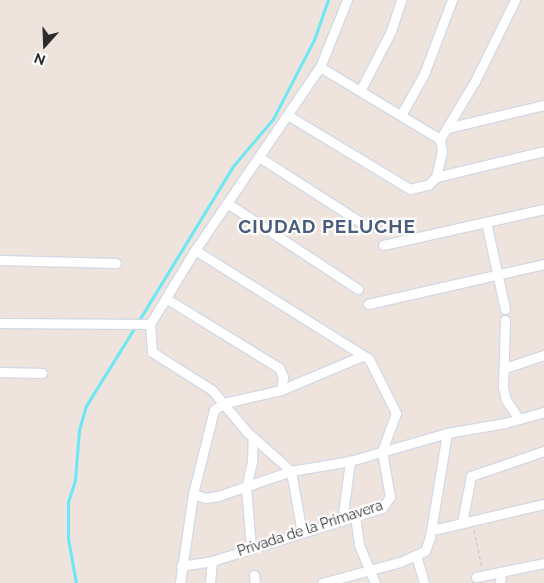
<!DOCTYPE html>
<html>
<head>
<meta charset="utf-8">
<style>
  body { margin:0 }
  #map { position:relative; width:544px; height:583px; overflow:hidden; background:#eee4dd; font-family:Raleway,sans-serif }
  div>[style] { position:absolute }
  .stream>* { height:2.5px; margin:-1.25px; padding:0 1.25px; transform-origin:1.25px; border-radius:1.25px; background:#6ce7f4 }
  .path>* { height:1px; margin-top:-0.5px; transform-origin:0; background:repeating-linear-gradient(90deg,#c4c4c4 0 4px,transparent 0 6.5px) }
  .roads { filter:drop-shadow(1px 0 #d3d9e5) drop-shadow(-1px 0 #d3d9e5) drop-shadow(0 1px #d3d9e5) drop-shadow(0 -1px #d3d9e5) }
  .minor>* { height:9px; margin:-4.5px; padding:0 4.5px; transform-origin:4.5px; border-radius:4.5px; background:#fff }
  span { translate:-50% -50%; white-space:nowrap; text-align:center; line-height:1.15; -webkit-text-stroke:4.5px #fff; paint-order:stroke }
  .street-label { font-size:14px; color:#2c2c2c }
  .district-label { font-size:19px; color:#4a5c7f; font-weight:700; letter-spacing:1px }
  .north { position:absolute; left:20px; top:20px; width:50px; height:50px; -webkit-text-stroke:4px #fff; paint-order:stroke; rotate:200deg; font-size:14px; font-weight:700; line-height:20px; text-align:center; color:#2c2c2c }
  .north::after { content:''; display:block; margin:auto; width:18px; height:22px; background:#2c2c2c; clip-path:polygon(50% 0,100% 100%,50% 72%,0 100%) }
</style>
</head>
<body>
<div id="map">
  <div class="stream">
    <div style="left:138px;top:322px;width:184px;rotate:-58.6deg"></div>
    <div style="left:234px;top:165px;width:60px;rotate:-49.7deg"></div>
    <div style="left:273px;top:119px;width:89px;rotate:-62.6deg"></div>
    <div style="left:314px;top:40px;width:42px;rotate:-70.7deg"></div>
    <div style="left:76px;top:583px;width:45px;rotate:-100.3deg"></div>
    <div style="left:68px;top:539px;width:37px;rotate:-90deg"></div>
    <div style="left:68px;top:502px;width:23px;rotate:-72deg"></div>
    <div style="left:75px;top:480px;width:50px;rotate:-85.4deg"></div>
    <div style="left:79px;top:430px;width:25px;rotate:-74deg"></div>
    <div style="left:86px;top:406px;width:93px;rotate:-58.2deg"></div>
  </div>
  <div class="path">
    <div style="left:474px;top:530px;width:39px;rotate:78deg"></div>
  </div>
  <div class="roads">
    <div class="minor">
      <div style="left:320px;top:67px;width:140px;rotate:31deg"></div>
      <div style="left:360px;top:91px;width:68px;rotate:-62.7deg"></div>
      <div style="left:391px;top:31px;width:33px;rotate:-72deg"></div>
      <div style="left:401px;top:115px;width:47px;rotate:-60.7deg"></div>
      <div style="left:424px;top:74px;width:79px;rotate:-69.3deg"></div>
      <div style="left:289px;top:116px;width:141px;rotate:31.1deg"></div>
      <div style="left:410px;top:189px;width:18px;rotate:-13deg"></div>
      <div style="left:428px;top:185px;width:11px;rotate:-45deg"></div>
      <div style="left:436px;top:177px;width:26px;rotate:-77deg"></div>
      <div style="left:442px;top:152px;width:13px;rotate:-99deg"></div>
      <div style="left:440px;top:139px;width:68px;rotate:-58.9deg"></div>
      <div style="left:475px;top:81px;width:90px;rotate:-63.7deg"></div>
      <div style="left:447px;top:128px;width:100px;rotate:-13.3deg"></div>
      <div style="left:259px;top:157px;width:130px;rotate:32.7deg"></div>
      <div style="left:436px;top:177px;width:111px;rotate:-13.5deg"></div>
      <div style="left:227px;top:203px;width:157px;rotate:33.3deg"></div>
      <div style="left:486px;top:222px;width:89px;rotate:77.7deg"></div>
      <div style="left:383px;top:245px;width:165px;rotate:-12.6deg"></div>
      <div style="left:195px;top:250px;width:205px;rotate:32.1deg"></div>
      <div style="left:369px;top:359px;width:60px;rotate:63.4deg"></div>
      <div style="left:396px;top:413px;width:40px;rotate:110.2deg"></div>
      <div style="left:0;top:260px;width:116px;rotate:1.5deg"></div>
      <div style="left:167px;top:299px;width:132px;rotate:31.6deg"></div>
      <div style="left:279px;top:368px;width:10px;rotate:66deg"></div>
      <div style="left:283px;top:377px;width:13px;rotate:99deg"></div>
      <div style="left:368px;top:304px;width:180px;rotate:-12.8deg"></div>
      <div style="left:505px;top:320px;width:67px;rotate:91.7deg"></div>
      <div style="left:503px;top:387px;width:13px;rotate:77deg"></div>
      <div style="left:506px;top:400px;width:23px;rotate:56deg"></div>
      <div style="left:0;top:323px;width:150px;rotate:0.4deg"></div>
      <div style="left:505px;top:368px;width:41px;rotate:-18.4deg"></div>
      <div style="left:0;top:372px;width:42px;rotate:1.4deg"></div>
      <div style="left:193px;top:494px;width:13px;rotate:18deg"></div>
      <div style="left:205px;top:498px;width:13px;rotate:-9deg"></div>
      <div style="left:218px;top:496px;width:77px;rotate:-18.9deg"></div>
      <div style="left:291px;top:471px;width:60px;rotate:-9.6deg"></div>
      <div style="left:350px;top:461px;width:101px;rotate:-16.1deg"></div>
      <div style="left:447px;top:433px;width:59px;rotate:-9.8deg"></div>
      <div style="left:505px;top:423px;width:41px;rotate:-15.8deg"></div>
      <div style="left:355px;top:516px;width:29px;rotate:82deg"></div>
      <div style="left:359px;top:545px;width:41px;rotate:67.2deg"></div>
      <div style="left:342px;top:521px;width:61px;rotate:-82.4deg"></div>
      <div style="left:462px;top:523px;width:48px;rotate:-79.2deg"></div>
      <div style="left:471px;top:476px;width:77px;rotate:-18.9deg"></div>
      <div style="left:437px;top:529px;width:110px;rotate:-13.2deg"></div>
      <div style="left:302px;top:533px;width:63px;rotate:-100.1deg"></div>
      <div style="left:291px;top:471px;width:59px;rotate:-138.4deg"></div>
      <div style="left:247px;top:432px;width:55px;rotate:-129.8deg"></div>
      <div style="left:212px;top:390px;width:71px;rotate:-147.7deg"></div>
      <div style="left:152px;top:352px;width:28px;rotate:-94deg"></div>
      <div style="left:150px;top:324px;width:87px;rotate:-58.7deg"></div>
      <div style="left:195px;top:250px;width:222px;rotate:-55.7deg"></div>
      <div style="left:320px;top:67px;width:72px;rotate:-68.1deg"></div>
      <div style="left:251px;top:547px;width:59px;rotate:-94.8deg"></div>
      <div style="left:246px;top:488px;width:28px;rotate:-77deg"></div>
      <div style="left:252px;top:461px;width:24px;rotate:-88deg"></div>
      <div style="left:416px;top:555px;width:29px;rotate:74deg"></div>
      <div style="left:181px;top:566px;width:31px;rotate:-9deg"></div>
      <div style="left:212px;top:561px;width:178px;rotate:-17.3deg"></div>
      <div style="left:382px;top:508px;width:14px;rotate:-54deg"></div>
      <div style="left:390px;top:497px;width:47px;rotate:-99.9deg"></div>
      <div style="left:254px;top:575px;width:8px;rotate:83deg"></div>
      <div style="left:476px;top:577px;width:69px;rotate:-11.6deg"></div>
      <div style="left:180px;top:583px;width:90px;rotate:-81.7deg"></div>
      <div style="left:193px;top:494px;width:87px;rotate:-76deg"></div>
      <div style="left:214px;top:410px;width:12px;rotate:-35deg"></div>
      <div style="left:224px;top:403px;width:58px;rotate:-12.8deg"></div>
      <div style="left:281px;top:390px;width:88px;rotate:-22.8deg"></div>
      <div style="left:210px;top:583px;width:22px;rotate:-85deg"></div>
      <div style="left:322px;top:583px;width:81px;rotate:-15.1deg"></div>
      <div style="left:400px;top:562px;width:27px;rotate:-24deg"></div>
      <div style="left:425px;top:551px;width:15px;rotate:-70deg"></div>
      <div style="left:430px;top:537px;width:105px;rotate:-80.7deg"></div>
      <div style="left:500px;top:583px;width:11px;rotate:-85deg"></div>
    </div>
  </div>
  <div class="street-label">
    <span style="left:310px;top:528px;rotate:-18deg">Privada de la Primavera</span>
  </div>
  <div class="district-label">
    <span style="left:327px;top:227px">CIUDAD PELUCHE</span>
  </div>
  <div class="north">N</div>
</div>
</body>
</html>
